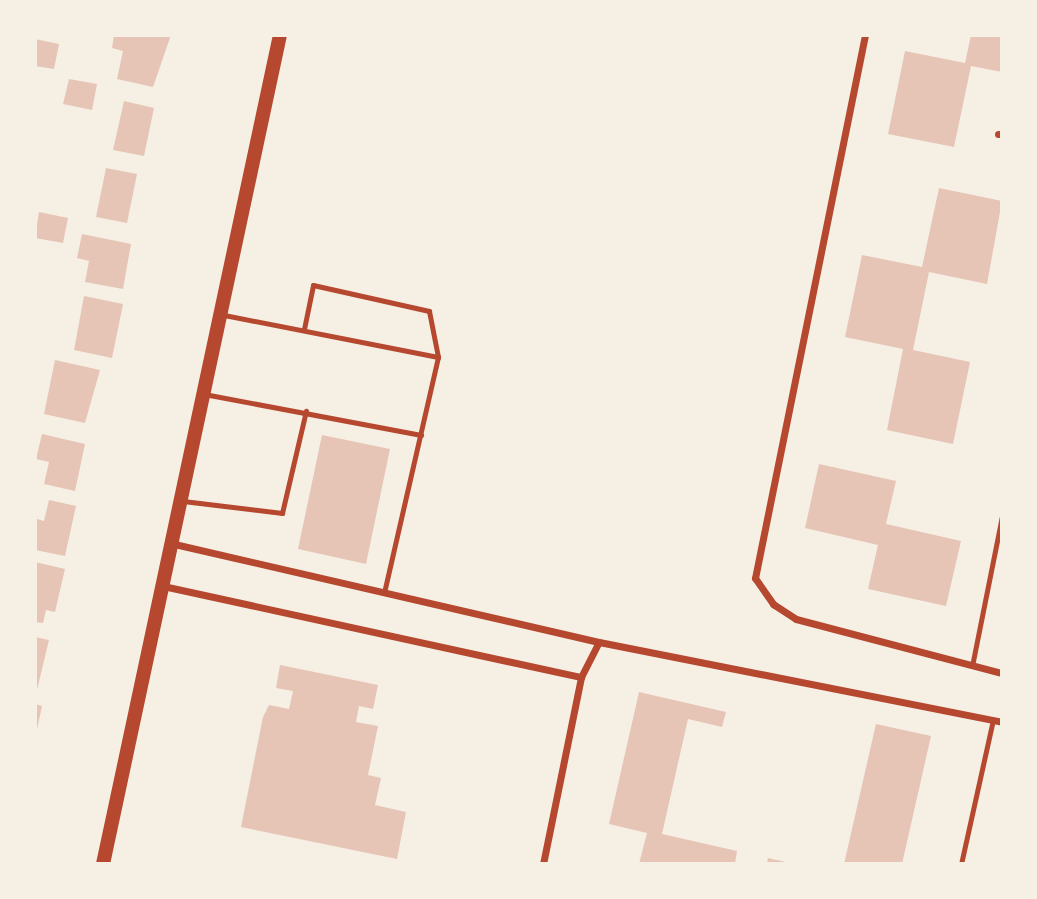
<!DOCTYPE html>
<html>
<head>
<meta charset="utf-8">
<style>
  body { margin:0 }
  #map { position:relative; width:1037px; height:899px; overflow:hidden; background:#f6efe4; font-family:Merriweather,serif }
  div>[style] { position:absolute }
  .building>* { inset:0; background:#e6c5b7 }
  .service>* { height:5px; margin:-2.5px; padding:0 2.5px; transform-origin:2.5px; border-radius:2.5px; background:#b5482f }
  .minor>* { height:7px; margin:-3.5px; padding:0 3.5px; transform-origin:3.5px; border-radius:3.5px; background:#b5482f }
  .secondary>* { height:14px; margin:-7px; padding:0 7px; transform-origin:7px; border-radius:7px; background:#b5482f }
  span { translate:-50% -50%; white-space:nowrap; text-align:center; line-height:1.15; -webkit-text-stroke:5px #f6efe4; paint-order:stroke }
  .frame { position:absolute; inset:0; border:37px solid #f6efe4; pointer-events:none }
</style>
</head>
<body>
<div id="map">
  <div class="building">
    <div style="clip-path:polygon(114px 35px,171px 35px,153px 87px,117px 79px,123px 51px,112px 48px)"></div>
    <div style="clip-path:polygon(971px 35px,1002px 35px,1002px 72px,971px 66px,954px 147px,888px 134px,905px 51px,965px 63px)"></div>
    <div style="clip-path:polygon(35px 39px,59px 44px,54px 69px,35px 66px)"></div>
    <div style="clip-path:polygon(69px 79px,97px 84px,92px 110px,63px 104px)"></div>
    <div style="clip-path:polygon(124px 101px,154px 108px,144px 156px,113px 150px)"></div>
    <div style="clip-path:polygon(106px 168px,137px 174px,127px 223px,96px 217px)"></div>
    <div style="clip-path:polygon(939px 188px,1002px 201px,987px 284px,929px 272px,913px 350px,970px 362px,953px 444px,887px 430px,903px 349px,845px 337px,862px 255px,922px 267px)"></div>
    <div style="clip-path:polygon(39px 212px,68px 218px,63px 243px,35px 238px)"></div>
    <div style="clip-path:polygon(82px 234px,131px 244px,123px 289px,85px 282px,89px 261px,77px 258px)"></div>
    <div style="clip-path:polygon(84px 296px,123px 304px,112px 358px,74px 350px)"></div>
    <div style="clip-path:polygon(55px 360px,100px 370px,85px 423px,44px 414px)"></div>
    <div style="clip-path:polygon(42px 434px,85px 444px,75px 491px,44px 484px,49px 462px,36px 459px)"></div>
    <div style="clip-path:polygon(322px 435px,390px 449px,366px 564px,298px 549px)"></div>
    <div style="clip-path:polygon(819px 464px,896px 481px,886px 524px,961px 541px,946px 606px,868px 589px,878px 545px,805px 528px)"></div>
    <div style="clip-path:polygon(49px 500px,76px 506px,65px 556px,35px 550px,37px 519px,44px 521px)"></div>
    <div style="clip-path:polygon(35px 562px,65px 569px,55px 612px,46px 610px,43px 623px,35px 622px)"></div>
    <div style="clip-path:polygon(35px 637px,49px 640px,37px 690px,35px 689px)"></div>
    <div style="clip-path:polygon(280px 665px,378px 685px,373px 709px,359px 706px,356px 722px,378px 726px,368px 775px,381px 778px,375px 805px,406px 812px,397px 859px,241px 827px,263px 717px,269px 705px,289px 709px,293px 691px,276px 688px)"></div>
    <div style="clip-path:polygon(639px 692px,726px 712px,722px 727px,688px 719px,662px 834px,737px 851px,735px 864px,639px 864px,647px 833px,609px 824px)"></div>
    <div style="clip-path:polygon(35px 704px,42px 706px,36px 734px,35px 734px)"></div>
    <div style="clip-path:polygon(876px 724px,931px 736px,902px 864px,844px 864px)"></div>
    <div style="clip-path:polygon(768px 858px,790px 863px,789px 864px,767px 864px)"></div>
  </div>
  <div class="service">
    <div style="left:224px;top:315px;width:218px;rotate:11.1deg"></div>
    <div style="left:304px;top:329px;width:45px;rotate:-78.4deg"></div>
    <div style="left:313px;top:285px;width:119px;rotate:12.6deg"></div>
    <div style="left:429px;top:311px;width:47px;rotate:78.9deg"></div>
    <div style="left:438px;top:357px;width:242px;rotate:102.9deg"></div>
    <div style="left:204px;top:394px;width:221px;rotate:10.7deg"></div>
    <div style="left:183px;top:501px;width:100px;rotate:6.9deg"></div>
    <div style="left:282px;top:513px;width:105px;rotate:-76.8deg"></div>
    <div style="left:972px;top:666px;width:153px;rotate:-78.7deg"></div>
    <div style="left:961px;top:864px;width:148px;rotate:-77.5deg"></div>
  </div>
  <div class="minor">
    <div style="left:865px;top:35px;width:554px;rotate:101.45deg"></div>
    <div style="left:755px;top:578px;width:32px;rotate:55deg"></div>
    <div style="left:773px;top:604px;width:27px;rotate:33deg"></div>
    <div style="left:796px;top:619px;width:213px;rotate:14.7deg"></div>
    <div style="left:998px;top:134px;width:4px"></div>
    <div style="left:170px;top:543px;width:440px;rotate:13deg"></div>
    <div style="left:163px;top:586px;width:428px;rotate:12.3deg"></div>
    <div style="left:543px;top:864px;width:191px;rotate:-78.5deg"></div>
    <div style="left:581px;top:677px;width:39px;rotate:-63deg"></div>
    <div style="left:599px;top:642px;width:411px;rotate:11.2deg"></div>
  </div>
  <div class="secondary">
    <div style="left:103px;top:864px;width:848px;rotate:-77.95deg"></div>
  </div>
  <div class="frame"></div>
</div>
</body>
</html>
